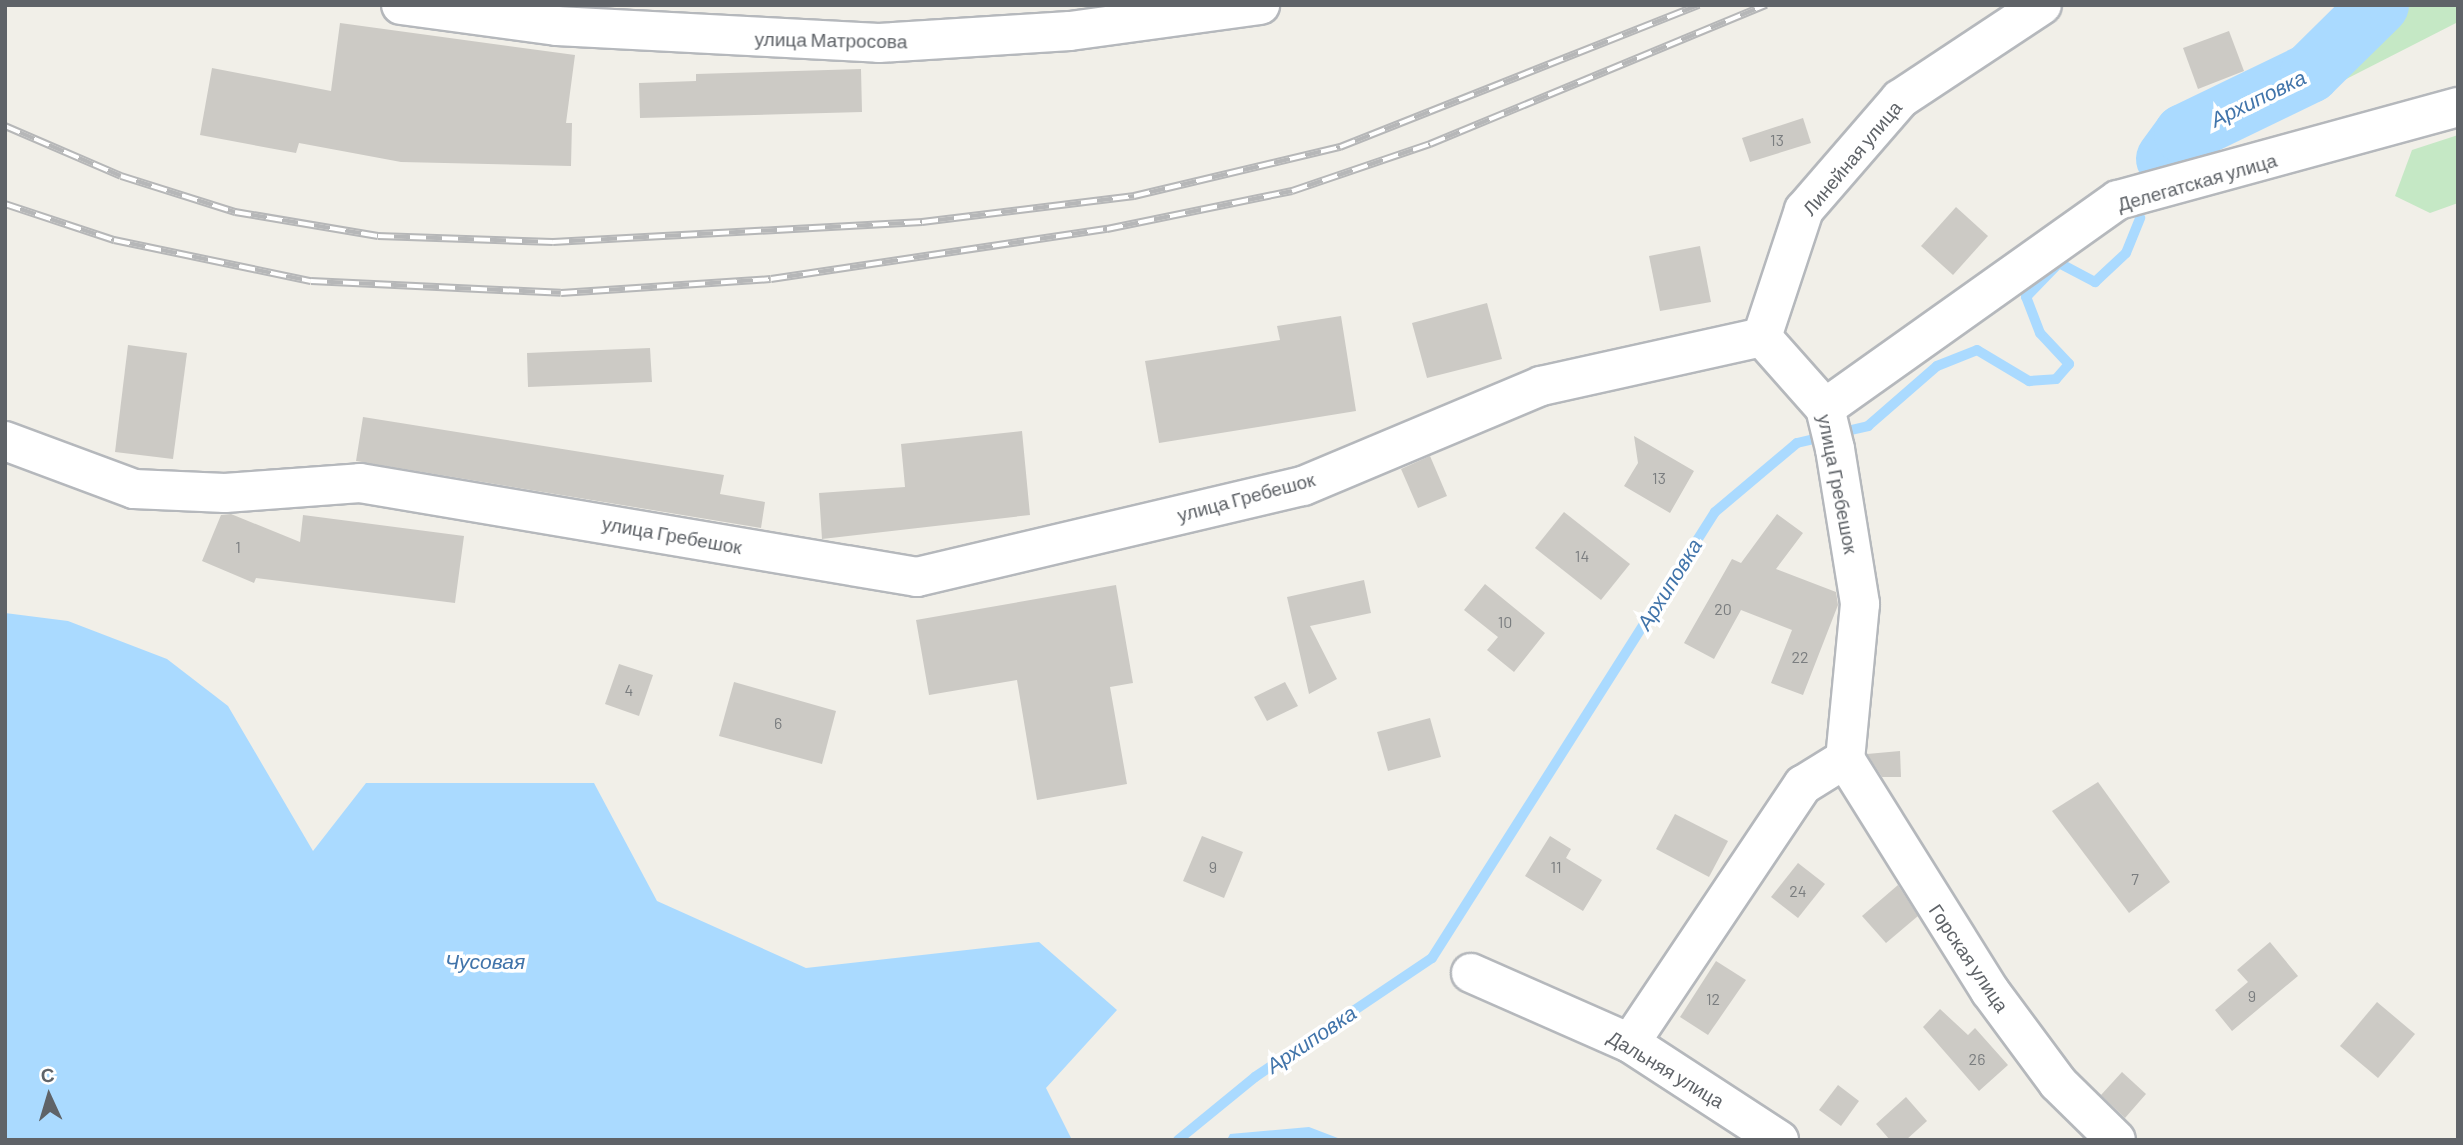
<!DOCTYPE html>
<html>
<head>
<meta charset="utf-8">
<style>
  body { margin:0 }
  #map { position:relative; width:2463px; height:1145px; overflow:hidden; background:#f1efe8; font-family:Barlow,sans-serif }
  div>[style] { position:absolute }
  .green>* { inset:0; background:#c5e8c5 }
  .water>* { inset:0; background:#aadaff }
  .stream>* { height:10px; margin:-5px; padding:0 5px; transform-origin:5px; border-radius:5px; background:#aadaff }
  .river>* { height:60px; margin:-30px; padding:0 30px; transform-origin:30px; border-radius:30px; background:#aadaff }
  .building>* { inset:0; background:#cccac5 }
  .roads { filter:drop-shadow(2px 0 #b5b8bc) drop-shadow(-2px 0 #b5b8bc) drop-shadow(0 2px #b5b8bc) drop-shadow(0 -2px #b5b8bc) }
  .minor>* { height:38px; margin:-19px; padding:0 19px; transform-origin:19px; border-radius:19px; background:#fff }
  .rail>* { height:8px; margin-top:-4px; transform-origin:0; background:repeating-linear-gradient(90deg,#fff 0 16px,#b6b7b8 0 32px); box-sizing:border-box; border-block:2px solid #b6b7b8 }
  span { translate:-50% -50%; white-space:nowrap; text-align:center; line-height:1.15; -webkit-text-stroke:7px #fff; paint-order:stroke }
  .number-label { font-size:16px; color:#7a7d7f }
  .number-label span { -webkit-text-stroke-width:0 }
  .street-label { font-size:19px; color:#5f6368 }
  .water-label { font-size:21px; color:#4174aa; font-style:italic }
  .frame { position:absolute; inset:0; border:7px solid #5f6368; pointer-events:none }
  .north { position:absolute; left:14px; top:1061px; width:70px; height:70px; -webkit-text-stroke:5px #fff; paint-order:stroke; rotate:356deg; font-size:19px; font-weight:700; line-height:28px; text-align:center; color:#5f6368 }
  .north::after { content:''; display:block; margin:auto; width:24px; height:32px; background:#5f6368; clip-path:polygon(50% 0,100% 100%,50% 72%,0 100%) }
</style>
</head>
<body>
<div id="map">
  <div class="green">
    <div style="clip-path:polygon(2358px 5px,2458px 5px,2458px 22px,2217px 145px,2204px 111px,2324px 35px)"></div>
    <div style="clip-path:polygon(2458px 135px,2458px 203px,2430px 213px,2395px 196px,2412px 150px)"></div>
  </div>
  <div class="water">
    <div style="clip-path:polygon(5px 613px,68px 621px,167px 659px,228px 706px,313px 851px,366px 783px,594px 783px,657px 901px,806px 968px,1039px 942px,1117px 1010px,1046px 1088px,1072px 1140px,5px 1140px)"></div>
    <div style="clip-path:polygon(1309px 1127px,1343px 1140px,1227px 1140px,1230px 1134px)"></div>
  </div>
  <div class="stream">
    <div style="left:1838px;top:433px;width:31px;rotate:-13deg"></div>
    <div style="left:1868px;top:426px;width:91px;rotate:-41deg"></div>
    <div style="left:1937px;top:366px;width:43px;rotate:-21.8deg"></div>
    <div style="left:1977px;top:350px;width:61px;rotate:30.8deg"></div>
    <div style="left:2029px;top:381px;width:27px;rotate:-4deg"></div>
    <div style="left:2056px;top:379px;width:20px;rotate:-49deg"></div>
    <div style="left:2069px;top:364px;width:42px;rotate:-133.1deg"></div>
    <div style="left:2040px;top:333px;width:39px;rotate:-111deg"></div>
    <div style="left:2026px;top:297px;width:47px;rotate:-45.9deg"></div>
    <div style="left:2059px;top:263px;width:41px;rotate:27.8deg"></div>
    <div style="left:2095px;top:282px;width:42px;rotate:-43.1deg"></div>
    <div style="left:2126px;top:253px;width:38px;rotate:-68deg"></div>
    <div style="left:1178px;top:1140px;width:99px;rotate:-39.3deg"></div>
    <div style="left:1255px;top:1077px;width:213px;rotate:-33.9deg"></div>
    <div style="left:1432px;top:958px;width:528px;rotate:-57.6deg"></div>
    <div style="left:1715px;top:512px;width:107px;rotate:-40.1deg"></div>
    <div style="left:1797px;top:443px;width:28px;rotate:-13deg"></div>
  </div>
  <div class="river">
    <div style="left:2166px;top:159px;width:31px;rotate:-54deg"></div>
    <div style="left:2184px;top:134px;width:140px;rotate:-25.8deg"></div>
    <div style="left:2310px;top:73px;width:97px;rotate:-44.6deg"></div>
  </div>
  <div class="building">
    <div style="clip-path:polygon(340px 23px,575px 55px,566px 123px,572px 123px,571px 166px,401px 162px,299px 143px,296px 153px,200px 135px,212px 68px,331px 91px)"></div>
    <div style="clip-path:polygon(2229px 31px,2244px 71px,2198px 89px,2183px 48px)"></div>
    <div style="clip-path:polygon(861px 69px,862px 112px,640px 118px,639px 83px,696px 81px,696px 74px)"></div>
    <div style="clip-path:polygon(1803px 118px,1811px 143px,1750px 162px,1742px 138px)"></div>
    <div style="clip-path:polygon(1956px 207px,1988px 236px,1953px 275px,1921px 246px)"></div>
    <div style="clip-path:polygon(1700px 246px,1711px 302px,1660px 311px,1649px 256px)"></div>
    <div style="clip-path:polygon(1487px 303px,1502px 359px,1427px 378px,1412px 323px)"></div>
    <div style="clip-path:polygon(1341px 316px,1356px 411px,1159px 443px,1145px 361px,1280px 340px,1277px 326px)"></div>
    <div style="clip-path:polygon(128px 345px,187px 353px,173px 459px,115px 452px)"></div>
    <div style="clip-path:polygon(650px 348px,652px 382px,528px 387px,527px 353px)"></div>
    <div style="clip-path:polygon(363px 417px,724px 475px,720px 494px,765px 502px,761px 528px,356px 461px)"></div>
    <div style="clip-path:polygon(1022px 431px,1030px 515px,822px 539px,819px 493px,905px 487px,901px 444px)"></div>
    <div style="clip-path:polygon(1634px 436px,1694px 471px,1670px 513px,1624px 486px,1638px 463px)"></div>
    <div style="clip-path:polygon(1430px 456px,1447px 496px,1418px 508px,1401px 469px)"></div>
    <div style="clip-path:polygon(1564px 512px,1630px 564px,1601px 600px,1535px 548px)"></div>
    <div style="clip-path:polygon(231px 514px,300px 542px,303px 515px,464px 536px,455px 603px,256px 578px,254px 583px,202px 561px,221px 515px)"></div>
    <div style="clip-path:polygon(1777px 514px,1803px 533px,1776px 569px,1836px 592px,1838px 605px,1803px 695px,1771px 683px,1792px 630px,1741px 610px,1714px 659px,1684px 643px,1732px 559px,1741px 563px)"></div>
    <div style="clip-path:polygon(1364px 580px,1371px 613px,1310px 626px,1337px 679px,1309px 694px,1287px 597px)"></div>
    <div style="clip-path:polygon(1485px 584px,1545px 633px,1514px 672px,1487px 650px,1498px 637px,1464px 610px)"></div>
    <div style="clip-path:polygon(1116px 585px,1133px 683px,1110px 687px,1127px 784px,1037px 800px,1017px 680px,929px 695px,916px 620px)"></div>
    <div style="clip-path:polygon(619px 664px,653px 675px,639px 716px,605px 704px)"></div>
    <div style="clip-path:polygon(734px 682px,836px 711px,822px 764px,719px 736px)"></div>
    <div style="clip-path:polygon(1285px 682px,1298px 706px,1267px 721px,1254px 697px)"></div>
    <div style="clip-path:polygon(1430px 718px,1441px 757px,1388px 771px,1377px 732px)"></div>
    <div style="clip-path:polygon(1900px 751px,1901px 777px,1882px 777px,1867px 754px)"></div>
    <div style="clip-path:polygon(2098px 782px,2170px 882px,2129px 913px,2052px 811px)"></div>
    <div style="clip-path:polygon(1675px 814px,1728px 841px,1709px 877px,1656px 849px)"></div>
    <div style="clip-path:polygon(1202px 836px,1243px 852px,1224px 898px,1183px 881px)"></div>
    <div style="clip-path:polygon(1550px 836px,1571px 849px,1566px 858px,1602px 880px,1583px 911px,1525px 876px)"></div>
    <div style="clip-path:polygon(1798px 863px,1825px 884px,1798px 918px,1771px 897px)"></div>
    <div style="clip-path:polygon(1898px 885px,1918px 916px,1886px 943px,1862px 916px)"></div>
    <div style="clip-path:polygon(2270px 942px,2298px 976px,2232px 1031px,2215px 1010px,2248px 982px,2237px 970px)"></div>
    <div style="clip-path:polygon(1716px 961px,1746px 980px,1708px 1035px,1680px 1017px)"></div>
    <div style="clip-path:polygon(2377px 1002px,2415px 1034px,2378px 1078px,2340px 1046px)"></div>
    <div style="clip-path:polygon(1940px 1009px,1968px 1035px,1975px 1028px,2008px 1065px,1979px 1091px,1923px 1027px)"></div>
    <div style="clip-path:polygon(2122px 1072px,2146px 1094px,2125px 1118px,2101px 1095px)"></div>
    <div style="clip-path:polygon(1838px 1085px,1859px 1101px,1841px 1126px,1819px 1110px)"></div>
    <div style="clip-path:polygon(1906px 1097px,1927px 1121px,1906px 1140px,1890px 1140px,1876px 1124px)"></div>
  </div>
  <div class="roads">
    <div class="minor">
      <div style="left:401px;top:5px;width:157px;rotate:7.7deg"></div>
      <div style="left:557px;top:26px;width:322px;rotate:3deg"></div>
      <div style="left:879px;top:43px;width:191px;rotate:-3.6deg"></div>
      <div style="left:1070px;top:31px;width:192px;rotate:-7.8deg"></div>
      <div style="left:1762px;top:337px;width:134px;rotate:-71.7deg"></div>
      <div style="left:1804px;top:210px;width:147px;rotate:-49.1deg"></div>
      <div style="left:1900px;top:99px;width:170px;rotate:-33.5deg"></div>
      <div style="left:1762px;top:337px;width:95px;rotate:48.4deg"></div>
      <div style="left:1825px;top:408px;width:42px;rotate:76.3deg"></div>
      <div style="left:1835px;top:449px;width:157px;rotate:80.8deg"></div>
      <div style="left:1860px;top:604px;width:156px;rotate:95.5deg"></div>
      <div style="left:1825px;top:408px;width:359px;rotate:-35.4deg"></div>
      <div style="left:2118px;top:200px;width:352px;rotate:-15.3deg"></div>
      <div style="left:5px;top:441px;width:138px;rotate:20.4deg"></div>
      <div style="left:134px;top:489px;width:91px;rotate:2.5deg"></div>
      <div style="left:225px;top:493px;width:135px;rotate:-4.2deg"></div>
      <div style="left:360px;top:483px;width:565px;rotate:9.58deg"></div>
      <div style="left:917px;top:577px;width:397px;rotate:-13.3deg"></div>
      <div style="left:1303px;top:486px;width:258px;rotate:-22.8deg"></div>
      <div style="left:1541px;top:386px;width:226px;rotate:-12.5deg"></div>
      <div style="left:1845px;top:759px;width:274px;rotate:58deg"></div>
      <div style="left:1990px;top:991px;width:114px;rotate:53.5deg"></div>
      <div style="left:2058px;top:1083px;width:81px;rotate:44.5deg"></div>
      <div style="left:1471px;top:973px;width:174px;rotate:23.8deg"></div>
      <div style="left:1630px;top:1043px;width:178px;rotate:33.1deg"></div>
      <div style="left:1630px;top:1043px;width:311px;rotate:-56.2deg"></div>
      <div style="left:1803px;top:785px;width:49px;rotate:-31.8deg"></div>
    </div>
  </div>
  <div class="rail">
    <div style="left:5px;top:126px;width:126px;rotate:23.3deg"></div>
    <div style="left:121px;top:176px;width:120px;rotate:17.5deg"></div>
    <div style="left:235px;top:212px;width:145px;rotate:9.5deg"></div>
    <div style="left:378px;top:236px;width:175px;rotate:2deg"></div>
    <div style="left:553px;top:242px;width:370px;rotate:-3.1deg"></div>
    <div style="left:922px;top:222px;width:214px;rotate:-7deg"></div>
    <div style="left:1134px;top:196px;width:212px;rotate:-13.4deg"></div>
    <div style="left:1340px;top:147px;width:386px;rotate:-21.6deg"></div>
    <div style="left:5px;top:204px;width:115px;rotate:18.3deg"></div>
    <div style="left:114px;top:240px;width:201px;rotate:11.8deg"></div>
    <div style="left:311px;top:281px;width:250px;rotate:2.7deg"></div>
    <div style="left:561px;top:293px;width:210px;rotate:-3.8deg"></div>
    <div style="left:771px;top:279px;width:340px;rotate:-8.5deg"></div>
    <div style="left:1107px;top:229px;width:189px;rotate:-11.6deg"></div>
    <div style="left:1292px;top:191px;width:146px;rotate:-18.8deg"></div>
    <div style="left:1430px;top:144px;width:364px;rotate:-22.5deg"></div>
  </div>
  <div class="number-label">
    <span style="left:1777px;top:140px">13</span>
    <span style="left:1659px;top:478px">13</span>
    <span style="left:238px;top:547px">1</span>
    <span style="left:1582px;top:556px">14</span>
    <span style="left:1723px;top:609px">20</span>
    <span style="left:1505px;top:622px">10</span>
    <span style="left:1800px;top:657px">22</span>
    <span style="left:629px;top:690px">4</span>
    <span style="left:778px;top:723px">6</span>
    <span style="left:1213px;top:867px">9</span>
    <span style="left:1556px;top:867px">11</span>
    <span style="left:2135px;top:879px">7</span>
    <span style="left:1798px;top:891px">24</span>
    <span style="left:2252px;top:996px">9</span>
    <span style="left:1713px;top:999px">12</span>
    <span style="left:1977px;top:1059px">26</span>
  </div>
  <div class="street-label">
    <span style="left:831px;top:40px;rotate:1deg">улица Матросова</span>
    <span style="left:1852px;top:158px;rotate:-50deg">Линейная улица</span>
    <span style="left:2197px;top:182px;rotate:-16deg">Делегатская улица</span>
    <span style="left:1838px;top:484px;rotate:79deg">улица Гребешок</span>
    <span style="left:1246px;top:497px;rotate:-15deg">улица Гребешок</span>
    <span style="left:672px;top:535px;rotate:10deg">улица Гребешок</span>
    <span style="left:1969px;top:958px;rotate:56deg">Горская улица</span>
    <span style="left:1666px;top:1069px;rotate:31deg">Дальняя улица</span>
  </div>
  <div class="water-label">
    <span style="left:2258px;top:98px;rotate:-26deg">Архиповка</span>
    <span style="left:1669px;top:584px;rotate:-58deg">Архиповка</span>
    <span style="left:485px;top:961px">Чусовая</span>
    <span style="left:1311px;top:1039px;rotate:-34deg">Архиповка</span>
  </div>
  <div class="frame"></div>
  <div class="north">С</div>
</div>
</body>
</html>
